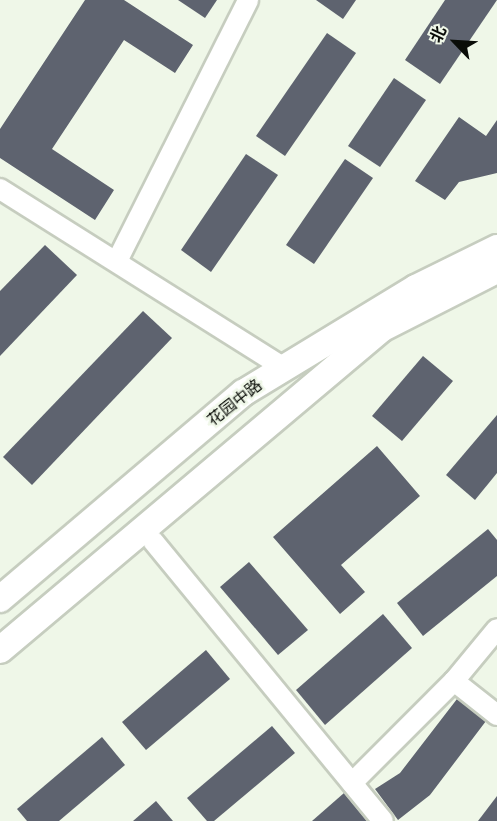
<!DOCTYPE html>
<html>
<head>
<meta charset="utf-8">
<style>
  body { margin:0 }
  #map { position:relative; width:497px; height:821px; overflow:hidden; background:#eff7e8; font-family:"Fira Sans Condensed","Noto Sans SC",sans-serif }
  div>[style] { position:absolute }
  .building>* { inset:0; background:#5e636f }
  .roads { filter:drop-shadow(2px 0 #c6cdbf) drop-shadow(-2px 0 #c6cdbf) drop-shadow(0 2px #c6cdbf) drop-shadow(0 -2px #c6cdbf) }
  .minor>* { height:20px; margin:-10px; padding:0 10px; transform-origin:10px; border-radius:10px; background:#fff }
  .major>* { height:26px; margin:-13px; padding:0 13px; transform-origin:13px; border-radius:13px; background:#fff }
  span { translate:-50% -50%; white-space:nowrap; text-align:center; line-height:1.15; -webkit-text-stroke:5px #eff7e8; paint-order:stroke }
  .street-label { font-size:16px; color:#0a0d08 }
  .north { position:absolute; left:425px; top:12px; width:60px; height:60px; -webkit-text-stroke:4px #eff7e8; paint-order:stroke; rotate:295deg; font-size:16px; font-weight:700; line-height:24px; text-align:center; color:#0a0d08 }
  .north::after { content:''; display:block; margin:auto; width:21px; height:27px; background:#0a0d08; clip-path:polygon(50% 0,100% 100%,50% 72%,0 100%) }
</style>
</head>
<body>
<div id="map">
  <div class="building">
    <div style="clip-path:polygon(85px 0,124px 0,193px 45px,175px 73px,124px 40px,52px 149px,114px 190px,95px 220px,0 158px,0 129px)"></div>
    <div style="clip-path:polygon(178px 0,217px 0,205px 18px)"></div>
    <div style="clip-path:polygon(316px 0,356px 0,343px 19px)"></div>
    <div style="clip-path:polygon(445px 0,497px 0,440px 84px,405px 60px)"></div>
    <div style="clip-path:polygon(327px 33px,356px 53px,285px 156px,256px 136px)"></div>
    <div style="clip-path:polygon(394px 78px,426px 100px,380px 167px,348px 146px)"></div>
    <div style="clip-path:polygon(459px 117px,486px 136px,497px 120px,497px 173px,459px 182px,445px 200px,415px 181px)"></div>
    <div style="clip-path:polygon(246px 154px,278px 175px,211px 272px,181px 250px)"></div>
    <div style="clip-path:polygon(345px 159px,373px 178px,314px 264px,286px 245px)"></div>
    <div style="clip-path:polygon(45px 245px,77px 275px,0 356px,0 291px)"></div>
    <div style="clip-path:polygon(143px 311px,172px 338px,32px 485px,3px 457px)"></div>
    <div style="clip-path:polygon(423px 356px,453px 381px,402px 441px,372px 416px)"></div>
    <div style="clip-path:polygon(497px 415px,497px 473px,475px 500px,446px 475px)"></div>
    <div style="clip-path:polygon(377px 446px,420px 496px,341px 565px,365px 592px,340px 614px,273px 537px)"></div>
    <div style="clip-path:polygon(488px 529px,497px 540px,497px 576px,423px 636px,397px 603px)"></div>
    <div style="clip-path:polygon(249px 562px,308px 630px,278px 655px,220px 587px)"></div>
    <div style="clip-path:polygon(383px 614px,412px 648px,325px 725px,296px 690px)"></div>
    <div style="clip-path:polygon(206px 650px,230px 679px,146px 750px,122px 722px)"></div>
    <div style="clip-path:polygon(457px 699px,486px 721px,430px 795px,398px 820px,375px 789px,400px 773px)"></div>
    <div style="clip-path:polygon(272px 726px,295px 753px,214px 821px,207px 821px,187px 798px)"></div>
    <div style="clip-path:polygon(102px 737px,125px 765px,59px 821px,27px 821px,17px 809px)"></div>
    <div style="clip-path:polygon(344px 793px,367px 821px,312px 821px)"></div>
    <div style="clip-path:polygon(497px 796px,497px 821px,478px 821px)"></div>
    <div style="clip-path:polygon(156px 801px,173px 821px,133px 821px)"></div>
  </div>
  <div class="roads">
    <div class="minor">
      <div style="left:0;top:189px;width:336px;rotate:32.2deg"></div>
      <div style="left:117px;top:261px;width:292px;rotate:-63.3deg"></div>
      <div style="left:153px;top:541px;width:362px;rotate:50.6deg"></div>
      <div style="left:454px;top:681px;width:55px;rotate:38.3deg"></div>
      <div style="left:352px;top:783px;width:144px;rotate:-45deg"></div>
      <div style="left:454px;top:681px;width:67px;rotate:-50.4deg"></div>
    </div>
    <div class="major">
      <div style="left:0;top:599px;width:319px;rotate:-40.3deg"></div>
      <div style="left:243px;top:393px;width:202px;rotate:-31.3deg"></div>
      <div style="left:416px;top:288px;width:90px;rotate:-26.3deg"></div>
      <div style="left:0;top:650px;width:498px;rotate:-40.1deg"></div>
      <div style="left:381px;top:329px;width:130px;rotate:-27deg"></div>
    </div>
  </div>
  <div class="street-label">
    <span style="left:235px;top:403px;rotate:-38deg">花园中路</span>
  </div>
  <div class="north">北</div>
</div>
</body>
</html>
